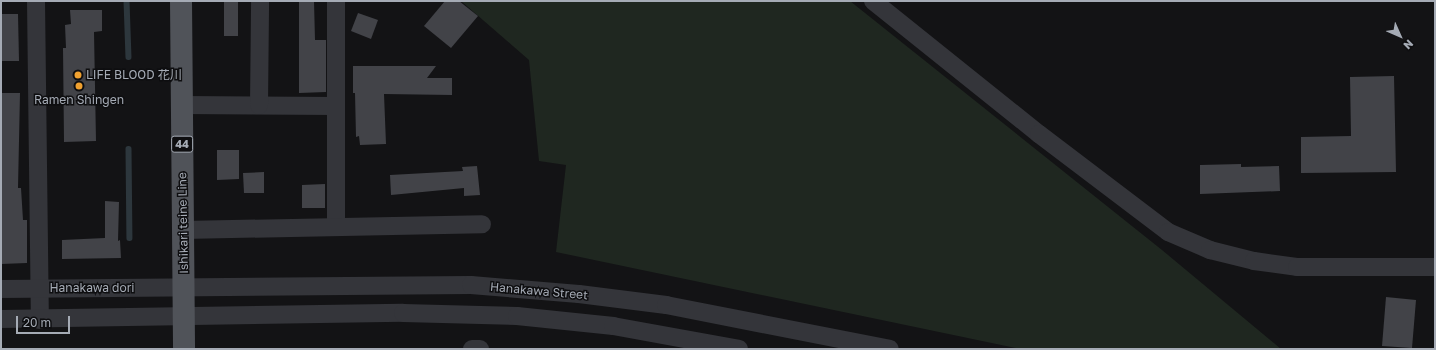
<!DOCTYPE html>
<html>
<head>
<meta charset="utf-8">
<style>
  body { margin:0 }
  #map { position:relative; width:1436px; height:350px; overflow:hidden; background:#131315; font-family:"Golos Text","Noto Sans JP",sans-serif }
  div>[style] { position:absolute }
  .green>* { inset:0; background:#1f2720 }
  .stream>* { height:5.5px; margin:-2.75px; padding:0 2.75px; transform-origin:2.75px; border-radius:2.75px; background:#2d373d }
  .building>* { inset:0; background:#424348 }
  .minor>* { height:18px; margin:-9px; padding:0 9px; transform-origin:9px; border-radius:9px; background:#34353a }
  .major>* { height:22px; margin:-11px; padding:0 11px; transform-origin:11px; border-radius:11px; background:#505359 }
  .dots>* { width:11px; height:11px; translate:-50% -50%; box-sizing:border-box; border:2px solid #0e0e10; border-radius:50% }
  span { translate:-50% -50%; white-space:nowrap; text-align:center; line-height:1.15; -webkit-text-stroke:3px #0e0e10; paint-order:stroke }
  .shield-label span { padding:1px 3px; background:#0e0e10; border:1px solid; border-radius:3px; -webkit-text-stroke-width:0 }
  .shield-label { font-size:11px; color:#a5abb5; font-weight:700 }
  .poi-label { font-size:12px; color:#a5abb5 }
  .left { translate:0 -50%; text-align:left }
  .street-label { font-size:12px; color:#a5abb5 }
  .frame { position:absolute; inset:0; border:2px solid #a5abb5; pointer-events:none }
  .north { position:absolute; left:1380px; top:16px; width:40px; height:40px; -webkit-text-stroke:3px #0e0e10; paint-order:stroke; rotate:135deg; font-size:11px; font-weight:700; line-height:16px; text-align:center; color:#a5abb5 }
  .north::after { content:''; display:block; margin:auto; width:14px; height:18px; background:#a5abb5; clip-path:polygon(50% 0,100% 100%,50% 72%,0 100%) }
  .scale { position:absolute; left:16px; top:316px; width:54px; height:18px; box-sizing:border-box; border:2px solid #a5abb5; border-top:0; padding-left:5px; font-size:12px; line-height:14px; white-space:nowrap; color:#a5abb5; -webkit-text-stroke:3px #0e0e10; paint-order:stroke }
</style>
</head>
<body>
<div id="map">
  <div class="green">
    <div style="clip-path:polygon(461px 1px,850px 1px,1162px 250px,1281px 349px,1020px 349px,556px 252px,566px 165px,539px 161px,529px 60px)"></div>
  </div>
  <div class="stream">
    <div style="left:127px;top:1px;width:56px;rotate:88deg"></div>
    <div style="left:129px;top:149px;width:89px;rotate:89.4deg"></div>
  </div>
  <div class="building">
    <div style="clip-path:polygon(224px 1px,238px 1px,238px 36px,224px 36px)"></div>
    <div style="clip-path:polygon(299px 1px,314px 1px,315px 40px,326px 40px,326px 92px,299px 93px)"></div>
    <div style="clip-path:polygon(445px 1px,459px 1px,478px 16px,451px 48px,424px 26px)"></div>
    <div style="clip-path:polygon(70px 10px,102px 10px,102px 31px,94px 32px,96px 141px,64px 142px,63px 48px,66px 48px,65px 25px,71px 24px)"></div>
    <div style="clip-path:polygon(358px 13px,378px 20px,371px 39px,351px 31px)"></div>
    <div style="clip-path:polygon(1px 14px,18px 14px,19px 61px,1px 61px)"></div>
    <div style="clip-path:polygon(353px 66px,436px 66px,427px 78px,452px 78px,452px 95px,384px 94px,386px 144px,360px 145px,359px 136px,356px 137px,355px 93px,353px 93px)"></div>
    <div style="clip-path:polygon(1394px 76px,1396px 172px,1301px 173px,1301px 137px,1351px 136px,1350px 77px)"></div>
    <div style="clip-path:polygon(1px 93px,20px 93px,18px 188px,21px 188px,23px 220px,27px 220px,27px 263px,1px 264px)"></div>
    <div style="clip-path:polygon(217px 150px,239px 150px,239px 179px,217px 180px)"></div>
    <div style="clip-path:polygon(1241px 164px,1241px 167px,1279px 166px,1280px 191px,1200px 194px,1200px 165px)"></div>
    <div style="clip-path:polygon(477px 166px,480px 195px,464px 196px,464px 188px,391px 195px,390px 175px,463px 171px,462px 167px)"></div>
    <div style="clip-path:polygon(264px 172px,264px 193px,244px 193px,243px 173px)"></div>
    <div style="clip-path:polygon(325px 184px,325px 208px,302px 208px,302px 185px)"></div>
    <div style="clip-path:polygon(105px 201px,119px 202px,118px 241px,120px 240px,121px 258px,62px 259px,62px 240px,105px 238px)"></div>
    <div style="clip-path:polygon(1386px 297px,1416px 300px,1412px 348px,1382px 346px)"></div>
  </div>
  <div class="minor">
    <div style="left:36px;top:1px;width:319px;rotate:89.3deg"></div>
    <div style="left:873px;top:1px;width:213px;rotate:38.7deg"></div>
    <div style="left:1039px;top:134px;width:162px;rotate:37.2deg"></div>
    <div style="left:1168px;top:232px;width:46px;rotate:23.2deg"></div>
    <div style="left:1210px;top:250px;width:45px;rotate:14deg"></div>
    <div style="left:1254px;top:261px;width:43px;rotate:7.9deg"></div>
    <div style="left:1297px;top:267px;width:138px"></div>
    <div style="left:182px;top:105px;width:154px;rotate:0.4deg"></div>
    <div style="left:259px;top:105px;width:104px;rotate:-89.4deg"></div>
    <div style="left:336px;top:227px;width:226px;rotate:-90deg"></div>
    <div style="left:183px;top:230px;width:299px;rotate:-1.1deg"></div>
    <div style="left:1px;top:289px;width:470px;rotate:-0.5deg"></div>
    <div style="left:471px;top:285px;width:108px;rotate:4.8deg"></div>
    <div style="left:579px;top:294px;width:88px;rotate:7.2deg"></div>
    <div style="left:666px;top:305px;width:228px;rotate:11.1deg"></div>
    <div style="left:1px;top:319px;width:402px;rotate:-0.9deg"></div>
    <div style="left:403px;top:313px;width:114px;rotate:1.5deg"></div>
    <div style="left:517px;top:316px;width:97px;rotate:5.9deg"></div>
    <div style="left:613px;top:326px;width:128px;rotate:10.3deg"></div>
    <div style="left:472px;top:349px;width:8px"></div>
  </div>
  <div class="major">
    <div style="left:181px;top:1px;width:348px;rotate:89.5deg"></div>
  </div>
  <div class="dots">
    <div style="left:78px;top:75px;background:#f0a130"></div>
    <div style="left:79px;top:86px;background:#f0a130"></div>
  </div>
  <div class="shield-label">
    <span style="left:182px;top:144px">44</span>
  </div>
  <div class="poi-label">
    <span class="left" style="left:86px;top:75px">LIFE BLOOD 花川</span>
    <span style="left:79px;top:100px">Ramen Shingen</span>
  </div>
  <div class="street-label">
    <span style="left:183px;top:223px;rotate:-91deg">Ishikari teine Line</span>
    <span style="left:92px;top:288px">Hanakawa dori</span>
    <span style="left:539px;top:291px;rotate:5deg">Hanakawa Street</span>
  </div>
  <div class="frame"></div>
  <div class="north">N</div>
  <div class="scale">20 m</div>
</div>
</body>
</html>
